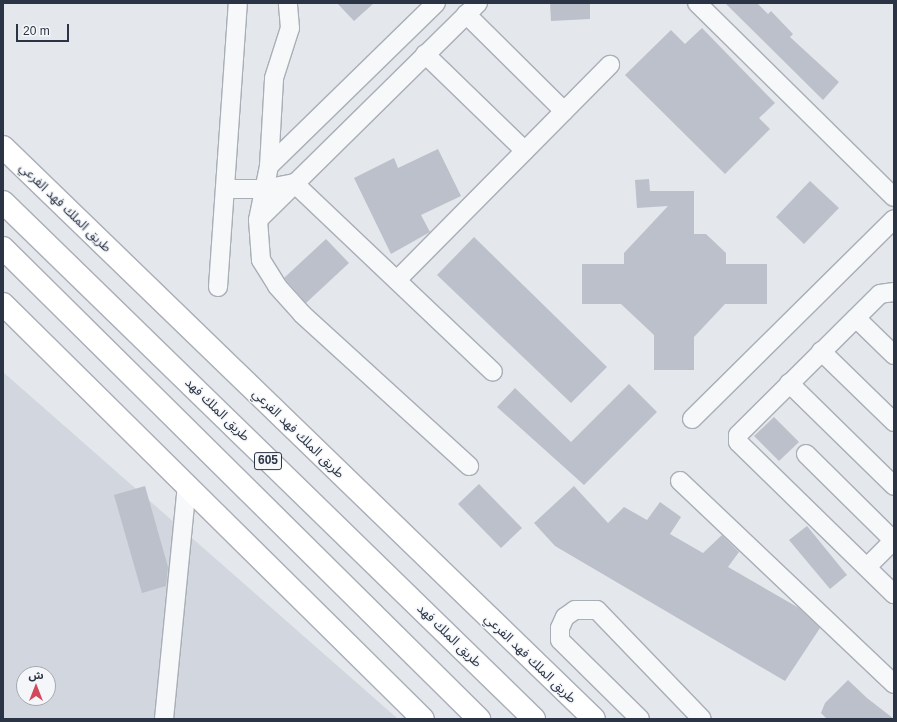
<!DOCTYPE html>
<html>
<head>
<meta charset="utf-8">
<style>
  body { margin:0 }
  #map { position:relative; width:897px; height:722px; overflow:hidden; background:#e4e7ec; font-family:Helvetica,"Noto Sans Arabic",sans-serif }
  div>[style] { position:absolute }
  .built>* { inset:0; background:#d2d6de }
  .building>* { inset:0; background:#bbc0ca }
  .roads { filter:drop-shadow(1px 0 #a9aeb7) drop-shadow(-1px 0 #a9aeb7) drop-shadow(0 1px #a9aeb7) drop-shadow(0 -1px #a9aeb7) }
  .minor>* { height:18px; margin:-9px; padding:0 9px; transform-origin:9px; border-radius:9px; background:#f7f8fa }
  .major>* { height:22px; margin:-11px; padding:0 11px; transform-origin:11px; border-radius:11px; background:#fff }
  .highway>* { height:22px; margin:-11px; padding:0 11px; transform-origin:11px; border-radius:11px; background:#fff }
  span { translate:-50% -50%; white-space:nowrap; text-align:center; line-height:1.15; -webkit-text-stroke:3px #f4f6f9; paint-order:stroke }
  .shield-label span { padding:1px 3px; background:#f4f6f9; border:1px solid; border-radius:3px; -webkit-text-stroke-width:0 }
  .shield-label { font-size:12px; color:#2b3445; font-weight:700 }
  .street-label { font-size:13px; color:#2b3445 }
  .frame { position:absolute; inset:0; border:4px solid #2b3445; pointer-events:none }
  .north { position:absolute; left:16px; top:666px; width:40px; height:40px; box-sizing:border-box; background:#f4f6f9; border:1px solid #a4a8b1; border-radius:50%; rotate:0deg; font-size:11px; font-weight:700; line-height:16px; text-align:center; color:#2b3445 }
  .north::after { content:''; display:block; margin:auto; width:14px; height:18px; background:#d1495b; clip-path:polygon(50% 0,100% 100%,50% 72%,0 100%) }
  .scale { position:absolute; left:16px; top:24px; width:53px; height:18px; box-sizing:border-box; border:2px solid #2b3445; border-top:0; padding-left:5px; font-size:12px; line-height:14px; white-space:nowrap; color:#2b3445; -webkit-text-stroke:3px #f4f6f9; paint-order:stroke }
</style>
</head>
<body>
<div id="map">
  <div class="built">
    <div style="clip-path:polygon(evenodd,3px 372px,398px 719px,3px 719px,3px 372px,24px 674px,48px 674px,48px 698px,24px 698px,24px 674px)"></div>
  </div>
  <div class="building">
    <div style="clip-path:polygon(337px 3px,374px 3px,354px 21px)"></div>
    <div style="clip-path:polygon(550px 3px,590px 3px,590px 19px,551px 21px)"></div>
    <div style="clip-path:polygon(725px 3px,757px 3px,768px 14px,771px 11px,793px 34px,790px 37px,839px 82px,823px 100px)"></div>
    <div style="clip-path:polygon(702px 28px,775px 103px,759px 118px,770px 129px,725px 174px,625px 75px,671px 30px,685px 44px)"></div>
    <div style="clip-path:polygon(438px 149px,461px 196px,421px 215px,430px 232px,391px 254px,354px 178px,394px 158px,398px 168px)"></div>
    <div style="clip-path:polygon(649px 179px,650px 191px,694px 191px,694px 234px,706px 234px,726px 253px,726px 264px,767px 264px,767px 304px,725px 304px,694px 337px,694px 370px,654px 370px,654px 335px,621px 304px,582px 304px,582px 264px,624px 264px,624px 253px,668px 206px,637px 208px,635px 180px)"></div>
    <div style="clip-path:polygon(810px 181px,839px 208px,804px 244px,776px 217px)"></div>
    <div style="clip-path:polygon(474px 237px,607px 367px,571px 403px,437px 275px)"></div>
    <div style="clip-path:polygon(326px 239px,349px 263px,306px 303px,284px 278px)"></div>
    <div style="clip-path:polygon(629px 384px,657px 412px,584px 485px,497px 407px,515px 388px,571px 442px)"></div>
    <div style="clip-path:polygon(774px 417px,799px 442px,779px 461px,754px 436px)"></div>
    <div style="clip-path:polygon(479px 484px,522px 528px,501px 548px,458px 504px)"></div>
    <div style="clip-path:polygon(145px 486px,168px 567px,166px 586px,142px 593px,114px 495px)"></div>
    <div style="clip-path:polygon(574px 486px,608px 523px,624px 507px,647px 520px,660px 502px,681px 517px,670px 534px,703px 553px,722px 535px,739px 552px,728px 567px,799px 608px,820px 628px,785px 681px,555px 546px,534px 523px)"></div>
    <div style="clip-path:polygon(807px 526px,847px 575px,830px 589px,789px 540px)"></div>
    <div style="clip-path:polygon(848px 680px,867px 698px,894px 719px,827px 719px,821px 713px,825px 703px)"></div>
  </div>
  <div class="roads">
    <div class="minor">
      <div style="left:436px;top:3px;width:233px;rotate:135.7deg"></div>
      <div style="left:269px;top:166px;width:55px;rotate:101.5deg"></div>
      <div style="left:258px;top:220px;width:40px;rotate:85.7deg"></div>
      <div style="left:261px;top:260px;width:31px;rotate:58deg"></div>
      <div style="left:277px;top:286px;width:38px;rotate:48deg"></div>
      <div style="left:302px;top:314px;width:226px;rotate:42.3deg"></div>
      <div style="left:697px;top:3px;width:276px;rotate:44.6deg"></div>
      <div style="left:466px;top:14px;width:138px;rotate:44.7deg"></div>
      <div style="left:425px;top:54px;width:139px;rotate:44.1deg"></div>
      <div style="left:269px;top:166px;width:88px;rotate:-86.7deg"></div>
      <div style="left:274px;top:78px;width:52px;rotate:-72.3deg"></div>
      <div style="left:290px;top:28px;width:25px;rotate:-95deg"></div>
      <div style="left:225px;top:189px;width:39px"></div>
      <div style="left:264px;top:189px;width:31px;rotate:-11deg"></div>
      <div style="left:294px;top:183px;width:274px;rotate:43.5deg"></div>
      <div style="left:258px;top:220px;width:309px;rotate:-44.6deg"></div>
      <div style="left:397px;top:280px;width:303px;rotate:-45.3deg"></div>
      <div style="left:218px;top:287px;width:285px;rotate:-86deg"></div>
      <div style="left:894px;top:292px;width:14px;rotate:172deg"></div>
      <div style="left:880px;top:294px;width:200px;rotate:135.2deg"></div>
      <div style="left:738px;top:435px;width:7px;rotate:90deg"></div>
      <div style="left:738px;top:442px;width:218px;rotate:44.3deg"></div>
      <div style="left:856px;top:318px;width:53px;rotate:44.2deg"></div>
      <div style="left:821px;top:351px;width:102px;rotate:44.2deg"></div>
      <div style="left:789px;top:383px;width:147px;rotate:44.4deg"></div>
      <div style="left:692px;top:419px;width:284px;rotate:-44.7deg"></div>
      <div style="left:806px;top:454px;width:124px;rotate:44.7deg"></div>
      <div style="left:680px;top:481px;width:295px;rotate:43.5deg"></div>
      <div style="left:867px;top:567px;width:38px;rotate:-45deg"></div>
      <div style="left:164px;top:719px;width:236px;rotate:-84.4deg"></div>
      <div style="left:640px;top:719px;width:112px;rotate:-135.4deg"></div>
      <div style="left:560px;top:640px;width:12px;rotate:-90deg"></div>
      <div style="left:560px;top:628px;width:12px;rotate:-66deg"></div>
      <div style="left:565px;top:617px;width:12px;rotate:-35deg"></div>
      <div style="left:575px;top:610px;width:22px"></div>
      <div style="left:597px;top:610px;width:151px;rotate:46.1deg"></div>
    </div>
    <div class="major">
      <div style="left:3px;top:147px;width:822px;rotate:44.06deg"></div>
      <div style="left:3px;top:304px;width:590px;rotate:44.66deg"></div>
    </div>
    <div class="highway">
      <div style="left:3px;top:202px;width:741px;rotate:44.23deg"></div>
      <div style="left:3px;top:248px;width:670px;rotate:44.7deg"></div>
    </div>
  </div>
  <div class="shield-label">
    <span style="left:268px;top:461px">605</span>
  </div>
  <div class="street-label">
    <span style="left:65px;top:208px;rotate:44deg">طريق الملك فهد الفرعي</span>
    <span style="left:217px;top:410px;rotate:44deg">طريق الملك فهد</span>
    <span style="left:298px;top:434px;rotate:44deg">طريق الملك فهد الفرعي</span>
    <span style="left:449px;top:636px;rotate:44deg">طريق الملك فهد</span>
    <span style="left:530px;top:659px;rotate:44deg">طريق الملك فهد الفرعي</span>
  </div>
  <div class="frame"></div>
  <div class="north">ش</div>
  <div class="scale">20 m</div>
</div>
</body>
</html>
